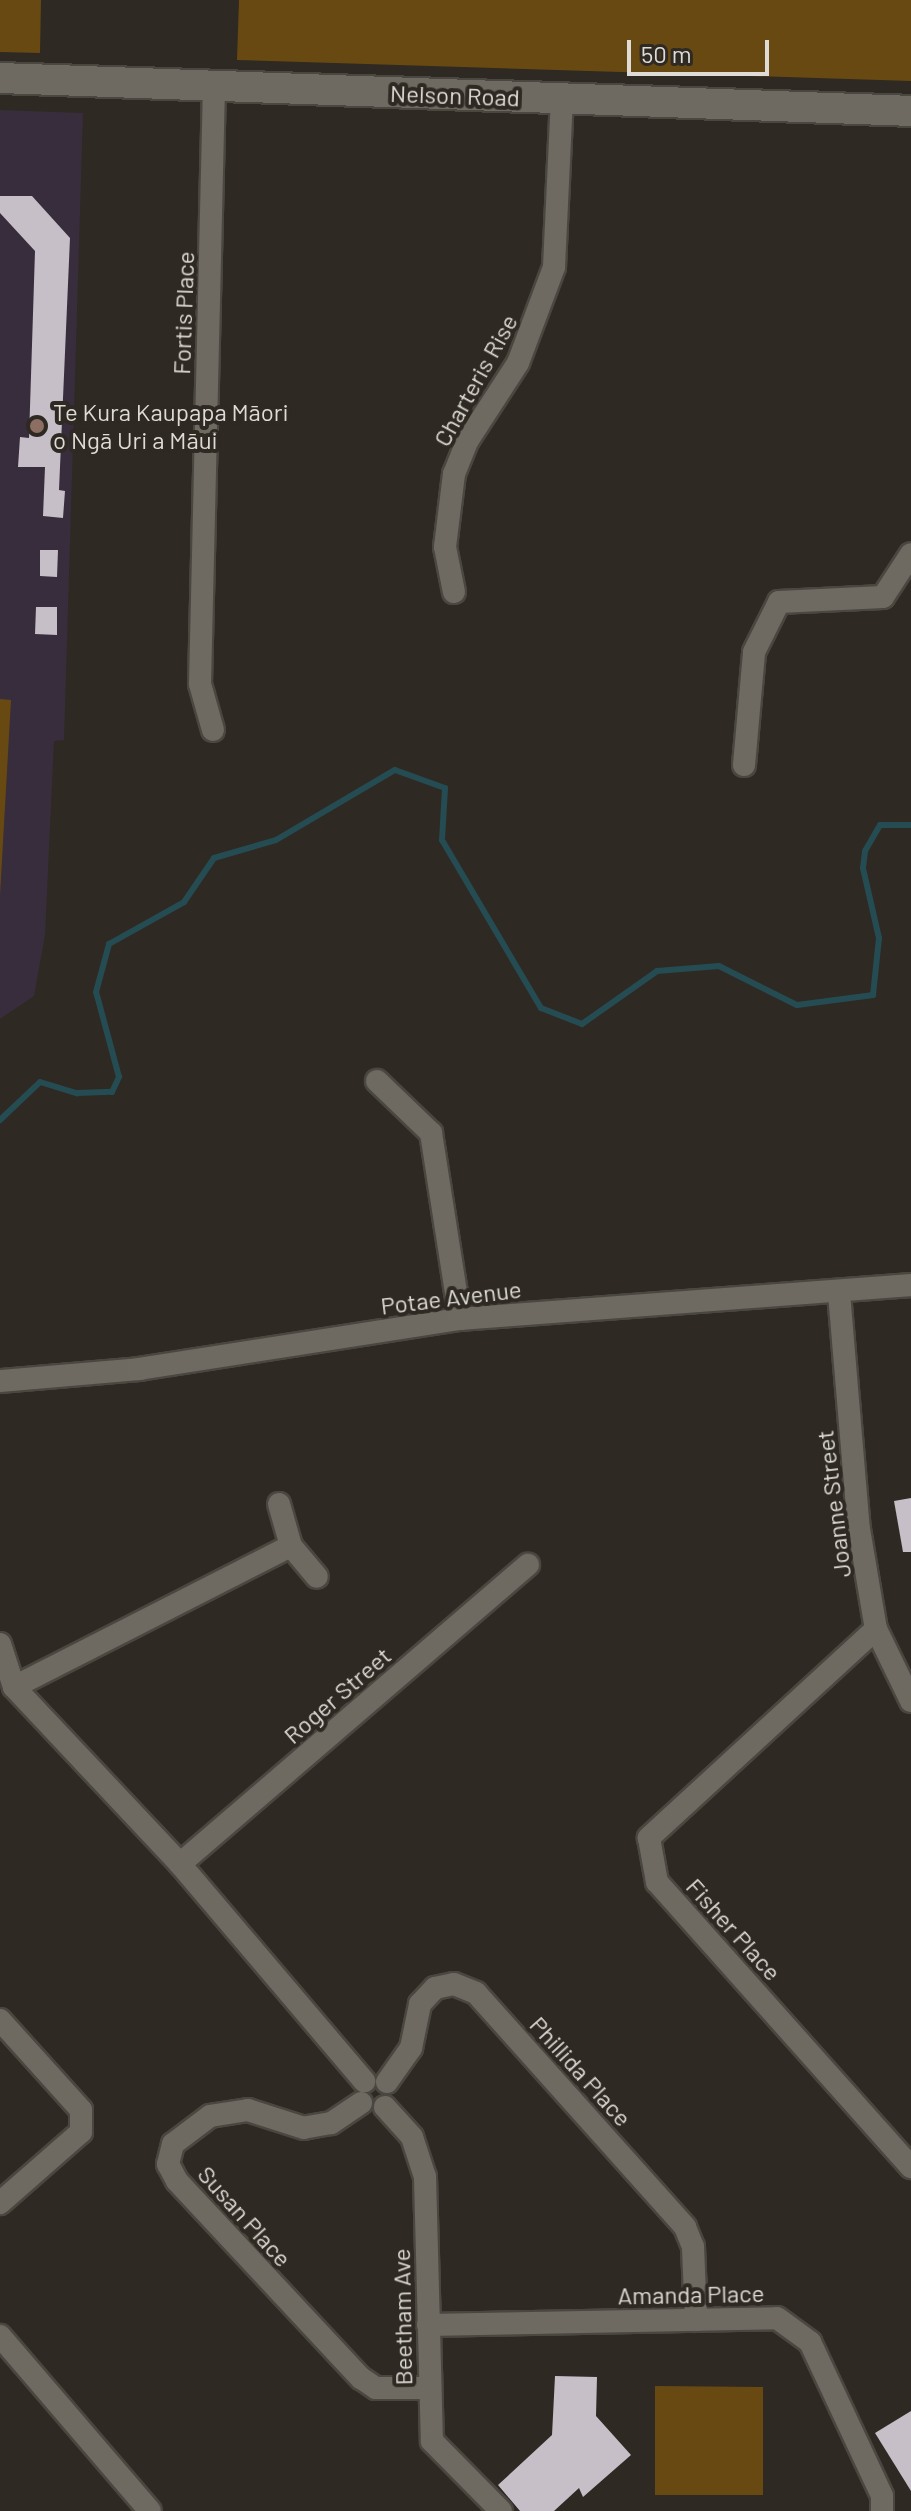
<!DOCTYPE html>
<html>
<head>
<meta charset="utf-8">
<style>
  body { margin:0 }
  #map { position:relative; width:911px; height:2511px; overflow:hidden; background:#2e2922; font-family:Barlow,sans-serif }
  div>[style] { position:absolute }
  .education>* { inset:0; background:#382d3c }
  .green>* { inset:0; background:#684912 }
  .stream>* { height:6px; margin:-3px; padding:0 3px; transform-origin:3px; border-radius:3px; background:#244c52 }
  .building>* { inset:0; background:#c6bfc7 }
  .roads { filter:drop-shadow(2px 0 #4a4741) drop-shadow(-2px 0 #4a4741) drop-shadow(0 2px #4a4741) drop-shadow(0 -2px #4a4741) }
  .street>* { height:22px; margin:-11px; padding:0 11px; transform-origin:11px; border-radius:11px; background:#6f6a61 }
  .secondary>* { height:30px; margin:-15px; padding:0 15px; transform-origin:15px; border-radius:15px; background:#6f6a61 }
  .dots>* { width:22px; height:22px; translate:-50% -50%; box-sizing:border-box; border:4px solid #2e2922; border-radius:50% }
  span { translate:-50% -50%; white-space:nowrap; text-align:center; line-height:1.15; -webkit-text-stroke:8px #2e2922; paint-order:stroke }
  .street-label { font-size:24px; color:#dfdcd7 }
  .poi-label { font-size:24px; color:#dfdcd7 }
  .left { translate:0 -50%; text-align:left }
  .scale { position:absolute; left:627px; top:40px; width:142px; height:36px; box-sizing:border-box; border:4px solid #dfdcd7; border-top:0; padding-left:10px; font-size:24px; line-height:28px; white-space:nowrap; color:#dfdcd7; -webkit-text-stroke:6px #2e2922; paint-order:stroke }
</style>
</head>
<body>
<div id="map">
  <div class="education">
    <div style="clip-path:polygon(0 110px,83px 113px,64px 740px,54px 741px,45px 935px,34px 996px,0 1019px)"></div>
  </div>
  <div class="green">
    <div style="clip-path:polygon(0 0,41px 0,40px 53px,0 52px)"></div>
    <div style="clip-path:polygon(239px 0,911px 0,911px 81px,237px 60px)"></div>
    <div style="clip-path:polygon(0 699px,11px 700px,0 895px)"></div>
    <div style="clip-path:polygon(655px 2386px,763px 2387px,763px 2495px,655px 2495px)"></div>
  </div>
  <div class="stream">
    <div style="left:0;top:1120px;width:55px;rotate:-43.5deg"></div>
    <div style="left:40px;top:1082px;width:39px;rotate:17deg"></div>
    <div style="left:77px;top:1093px;width:35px;rotate:-2deg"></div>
    <div style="left:112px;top:1092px;width:17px;rotate:-65deg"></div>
    <div style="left:119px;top:1077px;width:88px;rotate:-105.1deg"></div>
    <div style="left:96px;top:992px;width:50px;rotate:-74.8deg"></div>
    <div style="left:109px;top:944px;width:86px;rotate:-29.2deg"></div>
    <div style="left:184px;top:902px;width:53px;rotate:-55.7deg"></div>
    <div style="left:214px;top:858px;width:65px;rotate:-16.2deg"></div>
    <div style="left:276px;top:840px;width:138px;rotate:-30.5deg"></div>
    <div style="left:395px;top:770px;width:53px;rotate:19.8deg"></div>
    <div style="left:445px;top:788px;width:52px;rotate:93.3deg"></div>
    <div style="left:442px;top:840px;width:195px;rotate:59.5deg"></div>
    <div style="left:541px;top:1008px;width:44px;rotate:21.3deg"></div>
    <div style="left:582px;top:1024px;width:92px;rotate:-35.2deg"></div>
    <div style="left:657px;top:971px;width:62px;rotate:-4.6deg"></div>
    <div style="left:719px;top:966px;width:87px;rotate:26.6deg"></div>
    <div style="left:797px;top:1005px;width:77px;rotate:-7.5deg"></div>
    <div style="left:873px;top:995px;width:57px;rotate:-84deg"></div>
    <div style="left:879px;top:938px;width:72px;rotate:-102.9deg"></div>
    <div style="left:863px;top:868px;width:17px;rotate:-83deg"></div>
    <div style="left:865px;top:851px;width:30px;rotate:-60deg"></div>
    <div style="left:880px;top:825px;width:31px"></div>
  </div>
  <div class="building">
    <div style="clip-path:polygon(0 196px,32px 196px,70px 238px,59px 490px,65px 491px,63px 518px,43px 516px,45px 467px,18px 467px,20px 437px,29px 438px,35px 251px,0 213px)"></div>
    <div style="clip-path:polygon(40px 550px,58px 550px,57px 577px,40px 576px)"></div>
    <div style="clip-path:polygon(36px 607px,57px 607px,57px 635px,35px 634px)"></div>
    <div style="clip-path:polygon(911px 1498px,911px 1552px,903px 1552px,894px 1501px)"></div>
    <div style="clip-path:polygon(555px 2376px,597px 2377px,596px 2416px,631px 2455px,583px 2497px,579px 2488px,554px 2511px,520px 2511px,498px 2485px,552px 2435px)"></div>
    <div style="clip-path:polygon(911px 2411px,911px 2491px,875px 2433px)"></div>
  </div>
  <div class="roads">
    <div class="street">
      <div style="left:454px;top:592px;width:46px;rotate:-101.3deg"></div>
      <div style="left:445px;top:547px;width:74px;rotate:-83deg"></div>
      <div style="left:454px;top:474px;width:37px;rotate:-68deg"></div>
      <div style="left:468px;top:440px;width:92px;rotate:-57deg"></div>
      <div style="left:518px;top:363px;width:103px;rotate:-69.4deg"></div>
      <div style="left:554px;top:267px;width:169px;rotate:-87.3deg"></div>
      <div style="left:213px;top:730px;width:48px;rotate:-105.8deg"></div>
      <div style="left:200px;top:684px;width:597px;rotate:-88.66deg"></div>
      <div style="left:744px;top:765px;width:113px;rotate:-84.9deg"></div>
      <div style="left:754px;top:652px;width:56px;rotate:-63.4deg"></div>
      <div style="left:779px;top:602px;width:104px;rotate:-2.8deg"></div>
      <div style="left:883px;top:597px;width:51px;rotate:-56.9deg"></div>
      <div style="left:377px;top:1081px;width:75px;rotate:43.9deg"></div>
      <div style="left:431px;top:1133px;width:188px;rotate:81.1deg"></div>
      <div style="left:839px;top:1293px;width:237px;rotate:85.2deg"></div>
      <div style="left:859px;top:1529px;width:101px;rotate:80.4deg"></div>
      <div style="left:876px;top:1629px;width:80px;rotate:64.1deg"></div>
      <div style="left:0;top:1381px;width:140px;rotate:-4.9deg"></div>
      <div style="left:139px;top:1369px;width:325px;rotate:-8.9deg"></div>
      <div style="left:460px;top:1319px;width:452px;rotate:-4.3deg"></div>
      <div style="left:279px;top:1504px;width:44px;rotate:74.1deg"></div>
      <div style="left:291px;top:1546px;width:40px;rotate:50deg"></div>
      <div style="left:876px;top:1629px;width:309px;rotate:137.4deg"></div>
      <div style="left:649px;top:1838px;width:45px;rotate:79.7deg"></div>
      <div style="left:657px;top:1882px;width:382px;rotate:48.3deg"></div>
      <div style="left:0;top:1644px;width:45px;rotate:72deg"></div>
      <div style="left:14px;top:1687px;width:243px;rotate:46.8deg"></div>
      <div style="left:180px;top:1864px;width:285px;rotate:49.7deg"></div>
      <div style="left:14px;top:1687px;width:311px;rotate:-27deg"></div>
      <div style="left:180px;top:1864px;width:459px;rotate:-40.7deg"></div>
      <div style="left:0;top:2020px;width:121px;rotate:48deg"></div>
      <div style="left:81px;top:2110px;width:22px;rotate:90deg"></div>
      <div style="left:81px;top:2132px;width:108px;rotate:138.8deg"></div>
      <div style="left:387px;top:2082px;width:42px;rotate:-54.8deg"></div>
      <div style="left:411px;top:2048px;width:45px;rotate:-78.4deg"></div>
      <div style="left:420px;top:2004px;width:22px;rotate:-47deg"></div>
      <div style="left:435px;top:1988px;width:19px;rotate:-12deg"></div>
      <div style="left:454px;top:1984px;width:24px;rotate:22deg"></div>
      <div style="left:476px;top:1993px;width:314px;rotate:48.2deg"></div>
      <div style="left:685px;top:2227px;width:22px;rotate:68deg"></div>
      <div style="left:693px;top:2247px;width:73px;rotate:87.6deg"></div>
      <div style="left:361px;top:2103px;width:36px;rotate:146deg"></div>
      <div style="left:331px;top:2123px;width:27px;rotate:170deg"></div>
      <div style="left:304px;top:2128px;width:59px;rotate:-162.2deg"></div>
      <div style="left:248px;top:2110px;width:38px;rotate:171deg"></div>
      <div style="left:210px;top:2116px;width:46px;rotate:142.9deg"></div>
      <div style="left:173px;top:2144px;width:21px;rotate:104deg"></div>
      <div style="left:168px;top:2164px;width:19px;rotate:62deg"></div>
      <div style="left:177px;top:2181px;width:270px;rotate:47deg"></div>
      <div style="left:361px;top:2378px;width:18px;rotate:34deg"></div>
      <div style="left:376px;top:2388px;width:54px"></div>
      <div style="left:385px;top:2107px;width:40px;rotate:48deg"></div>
      <div style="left:412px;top:2137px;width:42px;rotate:72deg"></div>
      <div style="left:425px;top:2177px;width:264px;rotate:88.5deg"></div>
      <div style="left:432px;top:2441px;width:98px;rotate:45.4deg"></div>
      <div style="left:428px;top:2325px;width:349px;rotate:-1.1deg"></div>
      <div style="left:777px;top:2318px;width:41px;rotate:36deg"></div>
      <div style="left:810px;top:2342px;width:170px;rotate:64.9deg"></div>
      <div style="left:882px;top:2496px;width:15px;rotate:90deg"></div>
      <div style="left:0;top:2336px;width:230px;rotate:49.4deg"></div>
    </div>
    <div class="secondary">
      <div style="left:0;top:78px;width:912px;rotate:2.07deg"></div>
    </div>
  </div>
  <div class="dots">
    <div style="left:37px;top:426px;background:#8d6e63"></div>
  </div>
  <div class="street-label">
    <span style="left:455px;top:95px;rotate:2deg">Nelson Road</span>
    <span style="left:183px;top:313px;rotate:-88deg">Fortis Place</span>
    <span style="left:475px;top:380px;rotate:-61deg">Charteris Rise</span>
    <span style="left:451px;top:1297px;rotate:-7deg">Potae Avenue</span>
    <span style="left:833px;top:1504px;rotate:-97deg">Joanne Street</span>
    <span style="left:337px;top:1695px;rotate:-41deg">Roger Street</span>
    <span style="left:734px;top:1929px;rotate:48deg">Fisher Place</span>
    <span style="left:581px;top:2071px;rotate:48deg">Phillida Place</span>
    <span style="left:245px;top:2216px;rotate:48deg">Susan Place</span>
    <span style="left:691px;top:2294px;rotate:-1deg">Amanda Place</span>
    <span style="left:402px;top:2317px;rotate:-91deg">Beetham Ave</span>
  </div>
  <div class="poi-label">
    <span class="left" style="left:53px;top:426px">Te Kura Kaupapa Māori<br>o Ngā Uri a Māui</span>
  </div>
  <div class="scale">50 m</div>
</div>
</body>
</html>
